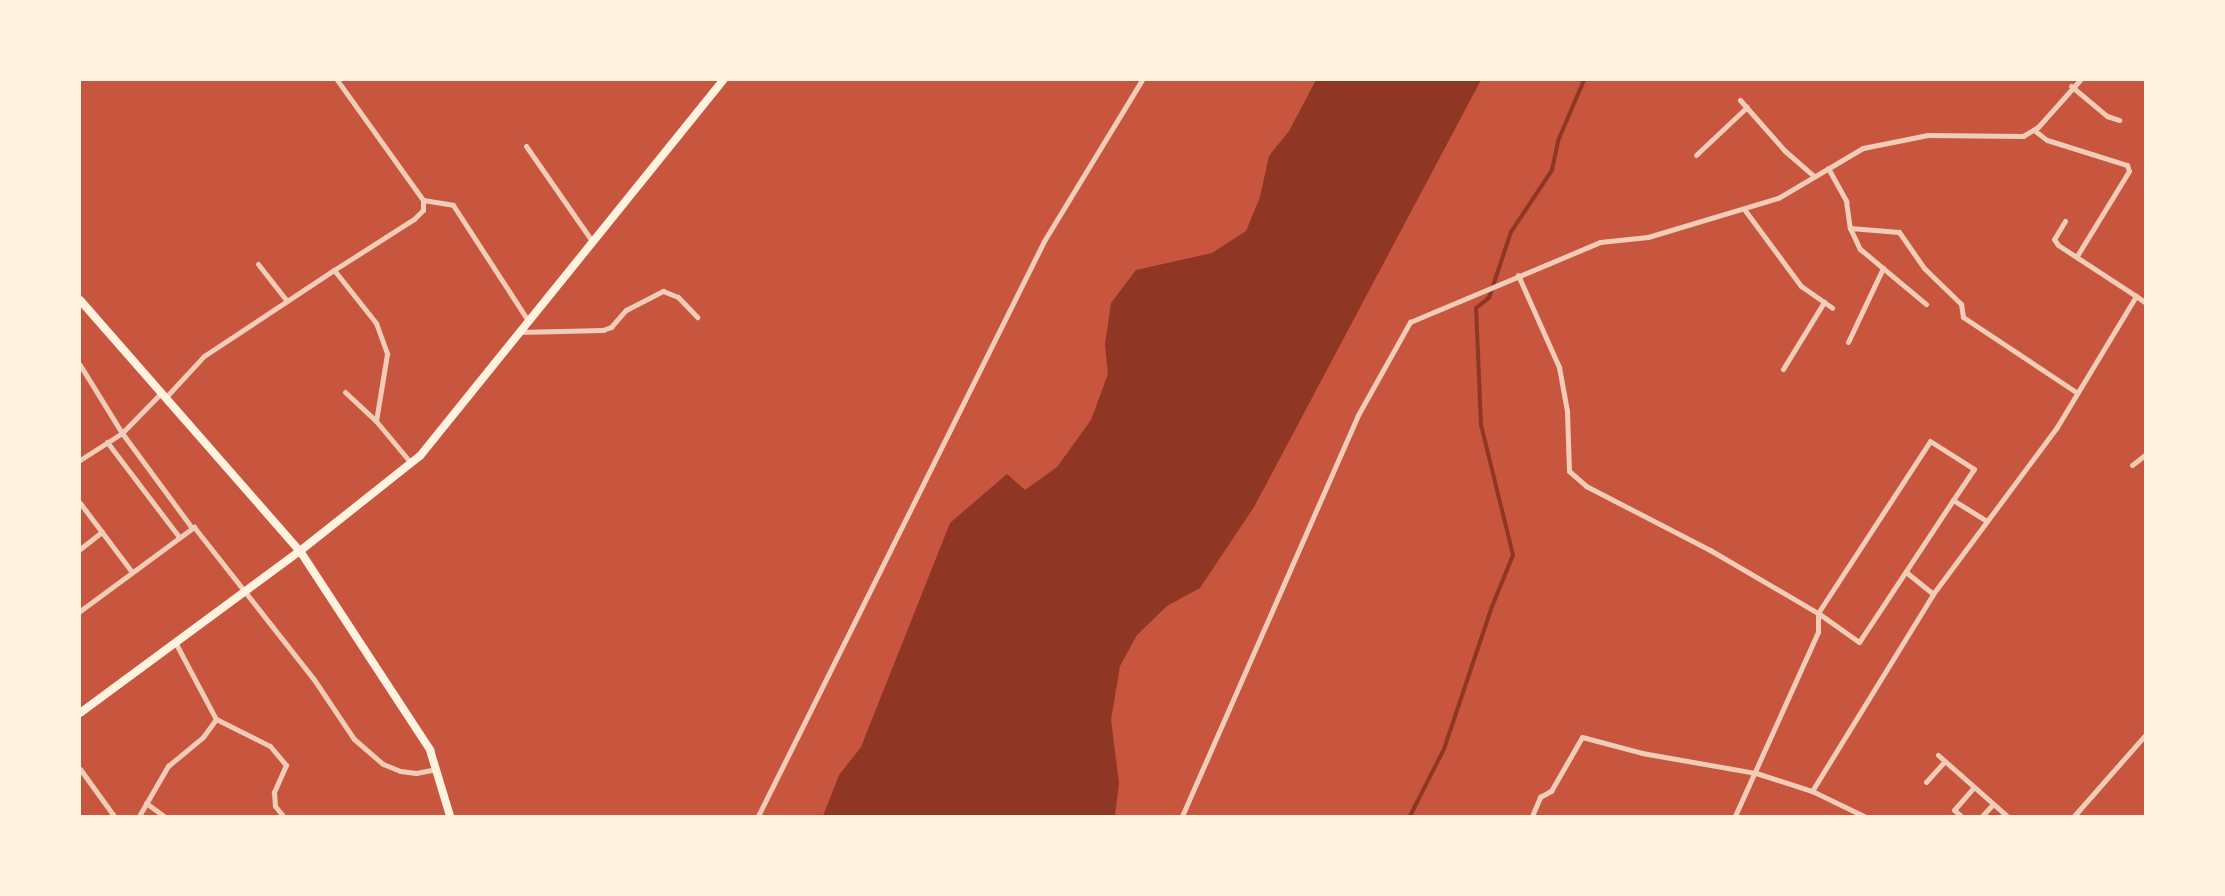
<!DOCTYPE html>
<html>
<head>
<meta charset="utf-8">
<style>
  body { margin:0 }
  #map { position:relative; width:2225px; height:896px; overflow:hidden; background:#c8553d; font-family:Jost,sans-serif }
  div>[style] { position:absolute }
  .water>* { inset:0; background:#8f3625 }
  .stream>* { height:4px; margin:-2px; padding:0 2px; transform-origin:2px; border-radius:2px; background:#8f3625 }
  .minor>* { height:5px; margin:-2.5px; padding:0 2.5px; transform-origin:2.5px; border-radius:2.5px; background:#f1ccb7 }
  .secondary>* { height:8px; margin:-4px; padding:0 4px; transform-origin:4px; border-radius:4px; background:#fff3e0 }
  .primary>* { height:8px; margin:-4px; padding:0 4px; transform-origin:4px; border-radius:4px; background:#fff3e0 }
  span { translate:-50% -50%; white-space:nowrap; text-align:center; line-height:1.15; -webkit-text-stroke:5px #fff3e0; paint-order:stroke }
  .frame { position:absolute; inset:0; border:81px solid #fff3e0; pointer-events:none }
</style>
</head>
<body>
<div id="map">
  <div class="water">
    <div style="clip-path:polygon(1316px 80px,1481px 80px,1254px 507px,1200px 588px,1167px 606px,1137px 635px,1120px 666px,1111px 720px,1119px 783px,1115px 816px,823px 816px,839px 775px,861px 747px,950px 523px,1007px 474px,1025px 490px,1057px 467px,1091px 420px,1108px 374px,1105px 344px,1111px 303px,1136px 270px,1212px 253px,1246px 231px,1260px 197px,1269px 156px,1289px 131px)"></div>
  </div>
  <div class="stream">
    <div style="left:1410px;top:816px;width:75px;rotate:-63.1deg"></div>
    <div style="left:1444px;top:749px;width:148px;rotate:-71.4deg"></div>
    <div style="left:1491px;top:609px;width:58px;rotate:-67.8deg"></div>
    <div style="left:1513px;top:555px;width:134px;rotate:-103.8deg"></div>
    <div style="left:1481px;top:425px;width:117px;rotate:-92.4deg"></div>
    <div style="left:1476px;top:308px;width:16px;rotate:-38deg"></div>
    <div style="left:1489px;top:298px;width:70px;rotate:-71.6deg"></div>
    <div style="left:1511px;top:232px;width:74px;rotate:-56.5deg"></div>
    <div style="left:1552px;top:170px;width:30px;rotate:-78deg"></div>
    <div style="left:1558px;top:141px;width:66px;rotate:-66.9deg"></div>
  </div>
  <div class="minor">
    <div style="left:2071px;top:86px;width:47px;rotate:39.8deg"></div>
    <div style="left:2107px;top:116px;width:13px;rotate:18deg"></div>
    <div style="left:1740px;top:100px;width:68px;rotate:48.6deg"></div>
    <div style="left:1785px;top:151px;width:38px;rotate:41deg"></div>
    <div style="left:2034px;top:130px;width:16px;rotate:38deg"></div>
    <div style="left:2047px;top:140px;width:84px;rotate:17.4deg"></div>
    <div style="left:2127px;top:165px;width:6px;rotate:72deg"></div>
    <div style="left:2129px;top:171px;width:100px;rotate:121.5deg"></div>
    <div style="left:526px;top:146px;width:116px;rotate:55.2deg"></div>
    <div style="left:1696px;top:155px;width:70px;rotate:-43.3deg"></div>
    <div style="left:1828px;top:168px;width:38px;rotate:61deg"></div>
    <div style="left:1846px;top:201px;width:27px;rotate:82deg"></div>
    <div style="left:1850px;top:228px;width:49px;rotate:4.7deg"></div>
    <div style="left:1899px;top:232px;width:44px;rotate:55.2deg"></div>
    <div style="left:1924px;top:268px;width:52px;rotate:44.2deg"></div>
    <div style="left:1961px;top:304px;width:13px;rotate:81deg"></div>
    <div style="left:1963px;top:317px;width:136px;rotate:33.6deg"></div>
    <div style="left:423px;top:200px;width:30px;rotate:9deg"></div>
    <div style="left:453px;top:205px;width:136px;rotate:57deg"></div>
    <div style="left:1744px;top:209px;width:96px;rotate:53.5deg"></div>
    <div style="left:1801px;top:286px;width:38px;rotate:35deg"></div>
    <div style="left:2065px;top:221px;width:21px;rotate:121deg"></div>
    <div style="left:2054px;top:239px;width:7px;rotate:56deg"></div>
    <div style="left:2058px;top:245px;width:93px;rotate:33.2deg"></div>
    <div style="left:1850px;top:228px;width:23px;rotate:65deg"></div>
    <div style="left:1860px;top:249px;width:86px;rotate:39.8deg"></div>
    <div style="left:258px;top:264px;width:47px;rotate:51.9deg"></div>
    <div style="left:334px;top:270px;width:95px;rotate:-32.5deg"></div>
    <div style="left:414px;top:219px;width:13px;rotate:-45deg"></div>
    <div style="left:423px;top:210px;width:10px;rotate:-90deg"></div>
    <div style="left:423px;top:200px;width:148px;rotate:-125.6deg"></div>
    <div style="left:1518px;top:275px;width:101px;rotate:66deg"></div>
    <div style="left:1559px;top:367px;width:45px;rotate:79.7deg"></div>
    <div style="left:1567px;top:411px;width:60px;rotate:88.1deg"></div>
    <div style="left:1569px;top:471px;width:23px;rotate:41deg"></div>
    <div style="left:1586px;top:486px;width:140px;rotate:27.3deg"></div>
    <div style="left:1710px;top:550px;width:125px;rotate:30.3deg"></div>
    <div style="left:1818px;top:613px;width:19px;rotate:90deg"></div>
    <div style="left:1818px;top:632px;width:202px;rotate:114.3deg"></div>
    <div style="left:519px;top:332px;width:84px;rotate:-1.4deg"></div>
    <div style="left:603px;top:330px;width:9px;rotate:-21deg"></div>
    <div style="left:611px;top:327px;width:23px;rotate:-49deg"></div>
    <div style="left:626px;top:310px;width:42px;rotate:-27.2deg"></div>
    <div style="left:663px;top:291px;width:16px;rotate:22deg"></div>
    <div style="left:678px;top:297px;width:28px;rotate:46deg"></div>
    <div style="left:1848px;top:342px;width:82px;rotate:-64.7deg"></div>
    <div style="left:80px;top:365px;width:80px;rotate:58.3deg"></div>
    <div style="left:122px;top:433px;width:118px;rotate:53.6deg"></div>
    <div style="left:1783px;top:369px;width:79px;rotate:-58.5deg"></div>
    <div style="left:345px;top:392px;width:42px;rotate:43.1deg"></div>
    <div style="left:166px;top:397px;width:56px;rotate:-47.2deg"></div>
    <div style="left:204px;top:356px;width:156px;rotate:-33.5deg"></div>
    <div style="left:334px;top:270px;width:68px;rotate:51.6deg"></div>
    <div style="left:376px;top:323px;width:33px;rotate:70deg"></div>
    <div style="left:387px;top:354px;width:68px;rotate:99.3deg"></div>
    <div style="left:376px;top:421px;width:55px;rotate:50.2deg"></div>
    <div style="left:107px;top:442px;width:119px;rotate:52.8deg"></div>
    <div style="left:80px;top:460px;width:50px;rotate:-32.7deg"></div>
    <div style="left:122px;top:433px;width:57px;rotate:-45.7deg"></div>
    <div style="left:2132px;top:465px;width:18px;rotate:-38deg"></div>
    <div style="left:1953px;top:500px;width:170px;rotate:123.5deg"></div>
    <div style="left:1859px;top:642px;width:50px;rotate:-144.7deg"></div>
    <div style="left:1818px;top:613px;width:205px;rotate:-56.9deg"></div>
    <div style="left:1930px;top:441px;width:52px;rotate:32.5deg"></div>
    <div style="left:1974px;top:469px;width:37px;rotate:124deg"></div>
    <div style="left:1953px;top:500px;width:40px;rotate:32deg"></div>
    <div style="left:80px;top:503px;width:86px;rotate:53deg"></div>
    <div style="left:80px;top:549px;width:28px;rotate:-38deg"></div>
    <div style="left:1906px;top:572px;width:35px;rotate:39deg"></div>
    <div style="left:80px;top:611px;width:142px;rotate:-36.4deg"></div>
    <div style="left:194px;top:527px;width:192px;rotate:51.8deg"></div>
    <div style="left:313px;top:678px;width:73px;rotate:56.1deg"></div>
    <div style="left:354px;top:739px;width:38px;rotate:41deg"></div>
    <div style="left:383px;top:764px;width:18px;rotate:22deg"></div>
    <div style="left:400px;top:771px;width:16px;rotate:7deg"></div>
    <div style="left:416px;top:773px;width:20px;rotate:-11deg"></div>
    <div style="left:175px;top:642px;width:87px;rotate:62deg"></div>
    <div style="left:216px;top:719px;width:60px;rotate:26.6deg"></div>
    <div style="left:270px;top:746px;width:25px;rotate:50deg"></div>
    <div style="left:286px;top:765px;width:30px;rotate:114deg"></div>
    <div style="left:274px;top:792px;width:14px;rotate:86deg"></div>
    <div style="left:275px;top:806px;width:13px;rotate:51deg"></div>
    <div style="left:1938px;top:755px;width:92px;rotate:41.5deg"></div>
    <div style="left:80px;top:769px;width:58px;rotate:54.1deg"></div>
    <div style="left:1926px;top:782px;width:28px;rotate:-48deg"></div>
    <div style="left:1812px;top:791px;width:231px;rotate:-58.4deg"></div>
    <div style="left:1933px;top:594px;width:208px;rotate:-53.4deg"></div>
    <div style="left:2057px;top:427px;width:153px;rotate:-58.9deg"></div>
    <div style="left:2136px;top:296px;width:12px;rotate:35deg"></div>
    <div style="left:146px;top:803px;width:22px;rotate:36deg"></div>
    <div style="left:139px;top:816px;width:58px;rotate:-59.9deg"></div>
    <div style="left:168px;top:766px;width:45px;rotate:-39.6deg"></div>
    <div style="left:203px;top:737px;width:22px;rotate:-54deg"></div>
    <div style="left:758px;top:816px;width:642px;rotate:-63.55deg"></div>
    <div style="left:1044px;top:241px;width:188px;rotate:-58.7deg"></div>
    <div style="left:1182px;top:816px;width:438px;rotate:-66.3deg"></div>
    <div style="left:1358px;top:415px;width:107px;rotate:-60.8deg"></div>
    <div style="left:1410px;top:322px;width:206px;rotate:-22.8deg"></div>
    <div style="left:1600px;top:242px;width:48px;rotate:-5.9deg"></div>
    <div style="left:1648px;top:237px;width:136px;rotate:-16.7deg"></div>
    <div style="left:1778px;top:198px;width:99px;rotate:-30.5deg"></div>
    <div style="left:1863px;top:148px;width:66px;rotate:-11.3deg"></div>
    <div style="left:1928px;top:135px;width:95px;rotate:0.6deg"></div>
    <div style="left:2023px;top:136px;width:17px;rotate:-31deg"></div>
    <div style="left:2038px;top:127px;width:63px;rotate:-48.2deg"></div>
    <div style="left:1532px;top:816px;width:21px;rotate:-67deg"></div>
    <div style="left:1540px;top:797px;width:13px;rotate:-29deg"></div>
    <div style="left:1551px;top:791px;width:62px;rotate:-60.1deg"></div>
    <div style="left:1582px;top:737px;width:62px;rotate:14.9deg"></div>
    <div style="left:1642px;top:753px;width:116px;rotate:10deg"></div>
    <div style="left:1756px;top:773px;width:59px;rotate:17.8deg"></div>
    <div style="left:1812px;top:791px;width:58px;rotate:25.7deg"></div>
    <div style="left:1961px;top:816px;width:9px;rotate:-139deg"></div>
    <div style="left:1954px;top:810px;width:30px;rotate:-49deg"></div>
    <div style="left:1982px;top:816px;width:16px;rotate:-47deg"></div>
    <div style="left:2074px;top:816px;width:109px;rotate:-48.7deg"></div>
  </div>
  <div class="secondary">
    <div style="left:80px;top:713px;width:273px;rotate:-36.4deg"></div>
  </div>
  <div class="primary">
    <div style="left:80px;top:300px;width:334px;rotate:48.8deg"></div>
    <div style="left:300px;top:551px;width:238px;rotate:56.8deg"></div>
    <div style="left:430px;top:750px;width:69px;rotate:73.1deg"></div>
    <div style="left:300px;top:551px;width:153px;rotate:-38.4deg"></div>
    <div style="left:420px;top:456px;width:483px;rotate:-51.1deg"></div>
  </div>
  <div class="frame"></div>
</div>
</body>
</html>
